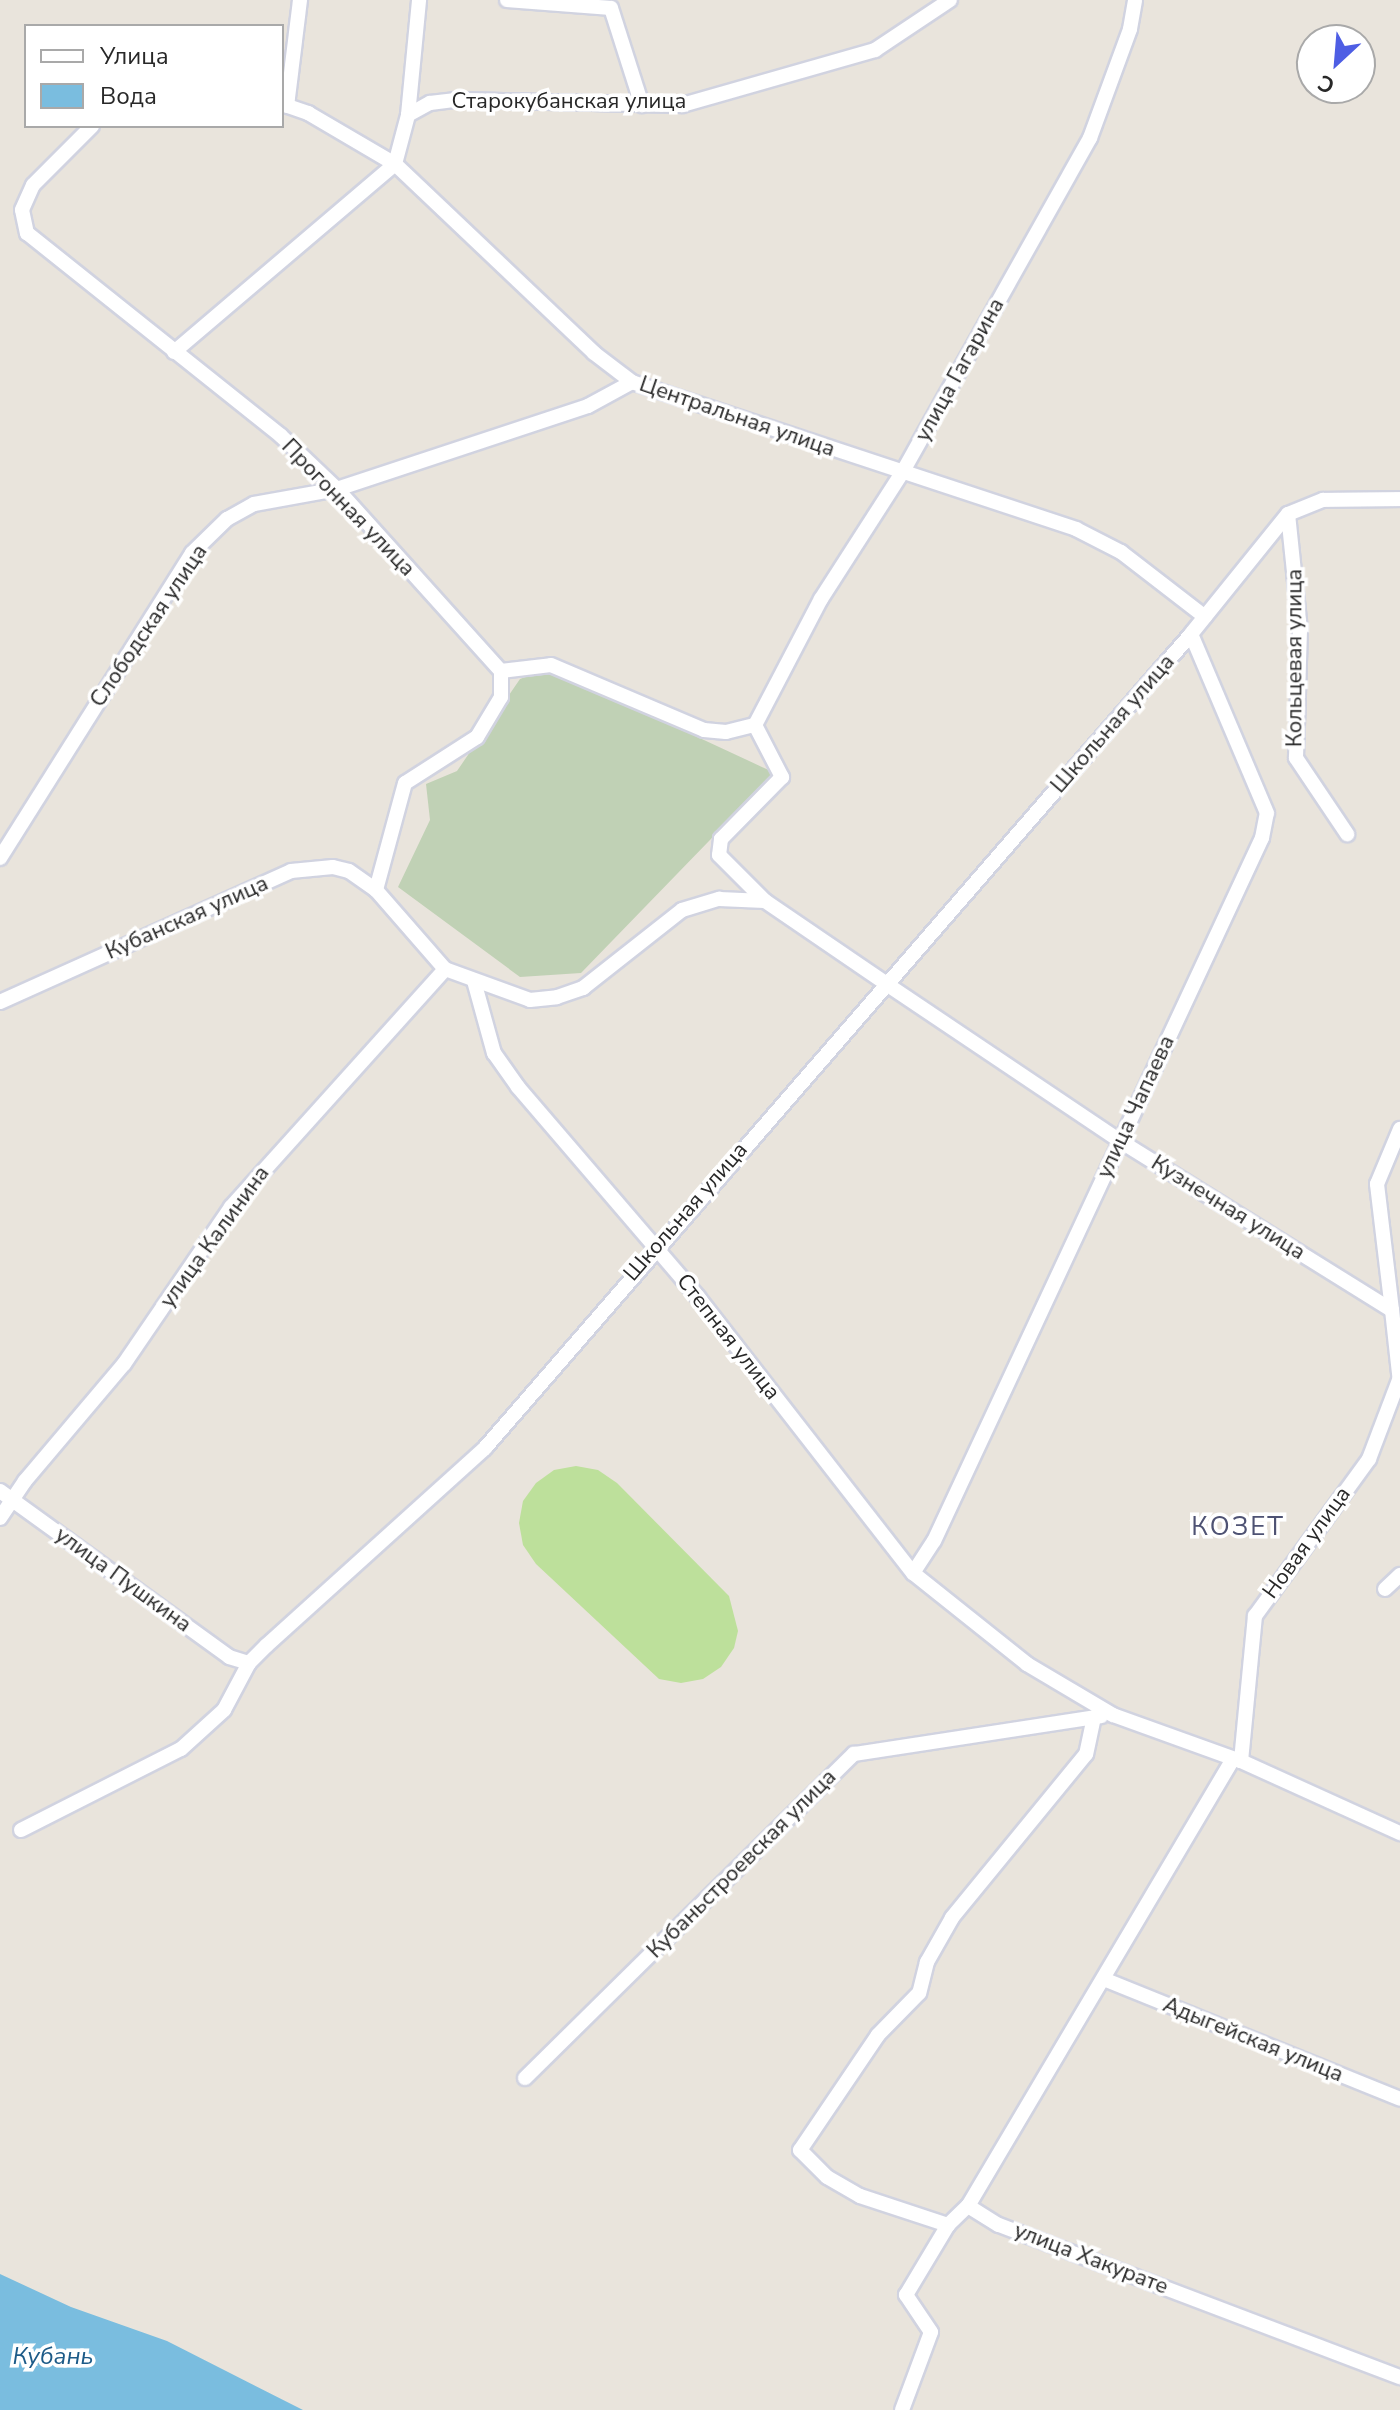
<!DOCTYPE html>
<html>
<head>
<meta charset="utf-8">
<style>
  body { margin:0 }
  #map { position:relative; width:1400px; height:2410px; overflow:hidden; background:#e9e4dc; font-family:"Nunito Sans",sans-serif }
  div>[style] { position:absolute }
  .cemetery>* { inset:0; background:#c0d1b5 }
  .pitch>* { inset:0; background:#bde09b }
  .water>* { inset:0; background:#7abddf }
  .roads { filter:drop-shadow(2px 0 #d1d3e0) drop-shadow(-2px 0 #d1d3e0) drop-shadow(0 2px #d1d3e0) drop-shadow(0 -2px #d1d3e0) }
  .minor>* { height:14px; margin:-7px; padding:0 7px; transform-origin:7px; border-radius:7px; background:#fff }
  span { translate:-50% -50%; white-space:nowrap; text-align:center; line-height:1.15; -webkit-text-stroke:7px #fff; paint-order:stroke }
  .street-label { font-size:22px; color:#282828 }
  .water-label { font-size:24px; color:#1d5b88; font-style:italic }
  .quarter-label { font-size:26px; color:#4e5273; letter-spacing:2px }
  .legend { position:absolute; left:24px; top:24px; width:260px; height:104px; box-sizing:border-box; background:#fff; border:2px solid #a9a9a9; margin:0; padding:10px 14px; list-style:none; font-size:24px; color:#282828 }
  .legend li { display:flex; align-items:center; gap:16px; height:40px }
  .legend b { width:40px; border:2px solid #a9a9a9 }
  .north { position:absolute; left:1296px; top:24px; width:80px; height:80px; box-sizing:border-box; background:#fff; border:2px solid #a9a9a9; border-radius:50%; rotate:206deg; font-size:22px; font-weight:700; line-height:32px; text-align:center; color:#282828 }
  .north::after { content:''; display:block; margin:auto; width:28px; height:36px; background:#4e5ee4; clip-path:polygon(50% 0,100% 100%,50% 72%,0 100%) }
</style>
</head>
<body>
<div id="map">
  <div class="cemetery">
    <div style="clip-path:polygon(549px 668px,775px 773px,581px 973px,520px 977px,398px 887px,430px 820px,426px 784px,457px 771px,520px 679px)"></div>
  </div>
  <div class="pitch">
    <div style="clip-path:polygon(576px 1466px,598px 1470px,617px 1483px,729px 1596px,738px 1631px,734px 1648px,721px 1667px,703px 1679px,681px 1683px,659px 1679px,536px 1564px,523px 1545px,519px 1523px,523px 1501px,536px 1483px,554px 1470px)"></div>
  </div>
  <div class="water">
    <div style="clip-path:polygon(0 2274px,71px 2307px,167px 2341px,303px 2410px,0 2410px)"></div>
  </div>
  <div class="roads">
    <div class="minor">
      <div style="left:507px;top:0;width:104px;rotate:4.4deg"></div>
      <div style="left:611px;top:8px;width:102px;rotate:72.3deg"></div>
      <div style="left:282px;top:104px;width:28px;rotate:19deg"></div>
      <div style="left:308px;top:113px;width:101px;rotate:30.4deg"></div>
      <div style="left:395px;top:164px;width:274px;rotate:43.5deg"></div>
      <div style="left:594px;top:353px;width:48px;rotate:37.3deg"></div>
      <div style="left:632px;top:382px;width:468px;rotate:18.3deg"></div>
      <div style="left:1076px;top:529px;width:51px;rotate:27.1deg"></div>
      <div style="left:1121px;top:552px;width:106px;rotate:37.7deg"></div>
      <div style="left:287px;top:106px;width:107px;rotate:-83deg"></div>
      <div style="left:408px;top:115px;width:25px;rotate:-29deg"></div>
      <div style="left:430px;top:103px;width:26px;rotate:-7deg"></div>
      <div style="left:456px;top:100px;width:226px;rotate:1.3deg"></div>
      <div style="left:682px;top:105px;width:201px;rotate:-15.9deg"></div>
      <div style="left:875px;top:50px;width:90px;rotate:-33.7deg"></div>
      <div style="left:92px;top:126px;width:83px;rotate:135deg"></div>
      <div style="left:33px;top:185px;width:27px;rotate:114deg"></div>
      <div style="left:22px;top:210px;width:24px;rotate:78deg"></div>
      <div style="left:27px;top:233px;width:325px;rotate:38.6deg"></div>
      <div style="left:281px;top:436px;width:77px;rotate:43.4deg"></div>
      <div style="left:337px;top:489px;width:245px;rotate:48deg"></div>
      <div style="left:501px;top:671px;width:50px;rotate:-6.8deg"></div>
      <div style="left:551px;top:665px;width:166px;rotate:23deg"></div>
      <div style="left:704px;top:730px;width:22px;rotate:5deg"></div>
      <div style="left:726px;top:732px;width:30px;rotate:-14deg"></div>
      <div style="left:174px;top:352px;width:290px;rotate:-40.4deg"></div>
      <div style="left:395px;top:164px;width:51px;rotate:-75.1deg"></div>
      <div style="left:408px;top:115px;width:116px;rotate:-84.5deg"></div>
      <div style="left:1288px;top:514px;width:117px;rotate:84.1deg"></div>
      <div style="left:1300px;top:630px;width:128px;rotate:91.8deg"></div>
      <div style="left:1296px;top:758px;width:92px;rotate:56.1deg"></div>
      <div style="left:501px;top:671px;width:26px;rotate:90deg"></div>
      <div style="left:501px;top:697px;width:47px;rotate:121deg"></div>
      <div style="left:477px;top:737px;width:85px;rotate:147.4deg"></div>
      <div style="left:405px;top:783px;width:111px;rotate:105.2deg"></div>
      <div style="left:376px;top:890px;width:105px;rotate:48.9deg"></div>
      <div style="left:445px;top:969px;width:90px;rotate:20deg"></div>
      <div style="left:530px;top:1000px;width:27px;rotate:-6deg"></div>
      <div style="left:557px;top:997px;width:28px;rotate:-19deg"></div>
      <div style="left:583px;top:988px;width:126px;rotate:-38.2deg"></div>
      <div style="left:682px;top:910px;width:39px;rotate:-17deg"></div>
      <div style="left:719px;top:899px;width:46px;rotate:2.5deg"></div>
      <div style="left:755px;top:725px;width:59px;rotate:62.6deg"></div>
      <div style="left:782px;top:777px;width:87px;rotate:134.5deg"></div>
      <div style="left:721px;top:839px;width:16px;rotate:97deg"></div>
      <div style="left:719px;top:855px;width:65px;rotate:45deg"></div>
      <div style="left:765px;top:901px;width:145px;rotate:34.3deg"></div>
      <div style="left:885px;top:983px;width:283px;rotate:33.9deg"></div>
      <div style="left:1120px;top:1141px;width:320px;rotate:31.9deg"></div>
      <div style="left:1392px;top:1310px;width:72px;rotate:83.7deg"></div>
      <div style="left:755px;top:725px;width:142px;rotate:-62.4deg"></div>
      <div style="left:821px;top:599px;width:150px;rotate:-57.3deg"></div>
      <div style="left:902px;top:473px;width:384px;rotate:-60.7deg"></div>
      <div style="left:1090px;top:138px;width:116px;rotate:-69.8deg"></div>
      <div style="left:1130px;top:29px;width:29px;rotate:-80deg"></div>
      <div style="left:0;top:858px;width:360px;rotate:-57.8deg"></div>
      <div style="left:192px;top:553px;width:49px;rotate:-44.2deg"></div>
      <div style="left:227px;top:519px;width:31px;rotate:-29deg"></div>
      <div style="left:254px;top:504px;width:84px;rotate:-10.2deg"></div>
      <div style="left:337px;top:489px;width:264px;rotate:-18.3deg"></div>
      <div style="left:588px;top:406px;width:50px;rotate:-28.6deg"></div>
      <div style="left:474px;top:981px;width:75px;rotate:74.5deg"></div>
      <div style="left:494px;top:1053px;width:42px;rotate:54.8deg"></div>
      <div style="left:518px;top:1087px;width:277px;rotate:49.4deg"></div>
      <div style="left:698px;top:1297px;width:350px;rotate:52.1deg"></div>
      <div style="left:913px;top:1573px;width:146px;rotate:38.6deg"></div>
      <div style="left:1027px;top:1664px;width:100px;rotate:30.7deg"></div>
      <div style="left:1113px;top:1715px;width:136px;rotate:19.8deg"></div>
      <div style="left:1241px;top:1761px;width:175px;rotate:24.4deg"></div>
      <div style="left:0;top:1002px;width:319px;rotate:-24.2deg"></div>
      <div style="left:291px;top:871px;width:42px;rotate:-5.4deg"></div>
      <div style="left:333px;top:867px;width:16px;rotate:14deg"></div>
      <div style="left:349px;top:871px;width:33px;rotate:35deg"></div>
      <div style="left:1392px;top:1310px;width:127px;rotate:-96.8deg"></div>
      <div style="left:1377px;top:1184px;width:60px;rotate:-67.3deg"></div>
      <div style="left:0;top:1491px;width:283px;rotate:35.9deg"></div>
      <div style="left:229px;top:1657px;width:21px;rotate:17deg"></div>
      <div style="left:0;top:1518px;width:45px;rotate:-56deg"></div>
      <div style="left:25px;top:1481px;width:153px;rotate:-49.8deg"></div>
      <div style="left:124px;top:1364px;width:190px;rotate:-55.7deg"></div>
      <div style="left:231px;top:1207px;width:320px;rotate:-48deg"></div>
      <div style="left:913px;top:1573px;width:38px;rotate:-57deg"></div>
      <div style="left:934px;top:1541px;width:776px;rotate:-64.99deg"></div>
      <div style="left:1262px;top:838px;width:25px;rotate:-79deg"></div>
      <div style="left:1267px;top:813px;width:194px;rotate:-113deg"></div>
      <div style="left:1385px;top:1589px;width:21px;rotate:-43deg"></div>
      <div style="left:1094px;top:1717px;width:38px;rotate:102deg"></div>
      <div style="left:1086px;top:1754px;width:212px;rotate:129.3deg"></div>
      <div style="left:952px;top:1918px;width:51px;rotate:119.6deg"></div>
      <div style="left:927px;top:1962px;width:32px;rotate:104deg"></div>
      <div style="left:919px;top:1993px;width:59px;rotate:134.3deg"></div>
      <div style="left:878px;top:2035px;width:139px;rotate:124.1deg"></div>
      <div style="left:800px;top:2150px;width:38px;rotate:45deg"></div>
      <div style="left:827px;top:2177px;width:38px;rotate:30deg"></div>
      <div style="left:860px;top:2196px;width:93px;rotate:18.2deg"></div>
      <div style="left:948px;top:2225px;width:28px;rotate:-44deg"></div>
      <div style="left:968px;top:2206px;width:520px;rotate:-59.34deg"></div>
      <div style="left:1241px;top:1761px;width:146px;rotate:-84.5deg"></div>
      <div style="left:1255px;top:1616px;width:194px;rotate:-54deg"></div>
      <div style="left:1369px;top:1459px;width:85px;rotate:-69.2deg"></div>
      <div style="left:21px;top:1830px;width:179px;rotate:-26.9deg"></div>
      <div style="left:181px;top:1749px;width:58px;rotate:-42.2deg"></div>
      <div style="left:224px;top:1710px;width:53px;rotate:-62deg"></div>
      <div style="left:249px;top:1663px;width:25px;rotate:-45deg"></div>
      <div style="left:267px;top:1645px;width:294px;rotate:-42.1deg"></div>
      <div style="left:485px;top:1448px;width:1078px;rotate:-49.06deg"></div>
      <div style="left:1191px;top:634px;width:154px;rotate:-51.1deg"></div>
      <div style="left:1288px;top:514px;width:38px;rotate:-22deg"></div>
      <div style="left:1323px;top:500px;width:77px;rotate:-0.7deg"></div>
      <div style="left:1106px;top:1980px;width:317px;rotate:22deg"></div>
      <div style="left:525px;top:2078px;width:462px;rotate:-44.6deg"></div>
      <div style="left:854px;top:1754px;width:250px;rotate:-8.7deg"></div>
      <div style="left:968px;top:2206px;width:36px;rotate:32deg"></div>
      <div style="left:999px;top:2225px;width:429px;rotate:20.8deg"></div>
      <div style="left:902px;top:2410px;width:83px;rotate:-69.6deg"></div>
      <div style="left:931px;top:2332px;width:45px;rotate:-124deg"></div>
      <div style="left:906px;top:2295px;width:82px;rotate:-59deg"></div>
    </div>
  </div>
  <div class="street-label">
    <span style="left:569px;top:102px">Старокубанская улица</span>
    <span style="left:960px;top:370px;rotate:-61deg">улица Гагарина</span>
    <span style="left:737px;top:417px;rotate:19deg">Центральная улица</span>
    <span style="left:348px;top:508px;rotate:46deg">Прогонная улица</span>
    <span style="left:149px;top:626px;rotate:-56deg">Слободская улица</span>
    <span style="left:1295px;top:658px;rotate:-90deg">Кольцевая улица</span>
    <span style="left:1113px;top:724px;rotate:-49deg">Школьная улица</span>
    <span style="left:187px;top:918px;rotate:-24deg">Кубанская улица</span>
    <span style="left:1136px;top:1107px;rotate:-65deg">улица Чапаева</span>
    <span style="left:1228px;top:1208px;rotate:32deg">Кузнечная улица</span>
    <span style="left:686px;top:1212px;rotate:-49deg">Школьная улица</span>
    <span style="left:215px;top:1237px;rotate:-54deg">улица Калинина</span>
    <span style="left:728px;top:1337px;rotate:52deg">Степная улица</span>
    <span style="left:1307px;top:1543px;rotate:-54deg">Новая улица</span>
    <span style="left:123px;top:1580px;rotate:36deg">улица Пушкина</span>
    <span style="left:742px;top:1864px;rotate:-45deg">Кубаньстроевская улица</span>
    <span style="left:1253px;top:2040px;rotate:22deg">Адыгейская улица</span>
    <span style="left:1091px;top:2259px;rotate:21deg">улица Хакурате</span>
  </div>
  <div class="water-label">
    <span style="left:53px;top:2357px">Кубань</span>
  </div>
  <div class="quarter-label">
    <span style="left:1238px;top:1527px">КОЗЕТ</span>
  </div>
  <ul class="legend">
  <li><b style="height:10px;background:#fff"></b>Улица</li>
  <li><b style="height:22px;background:#7abddf"></b>Вода</li>
  </ul>
  <div class="north">С</div>
</div>
</body>
</html>
